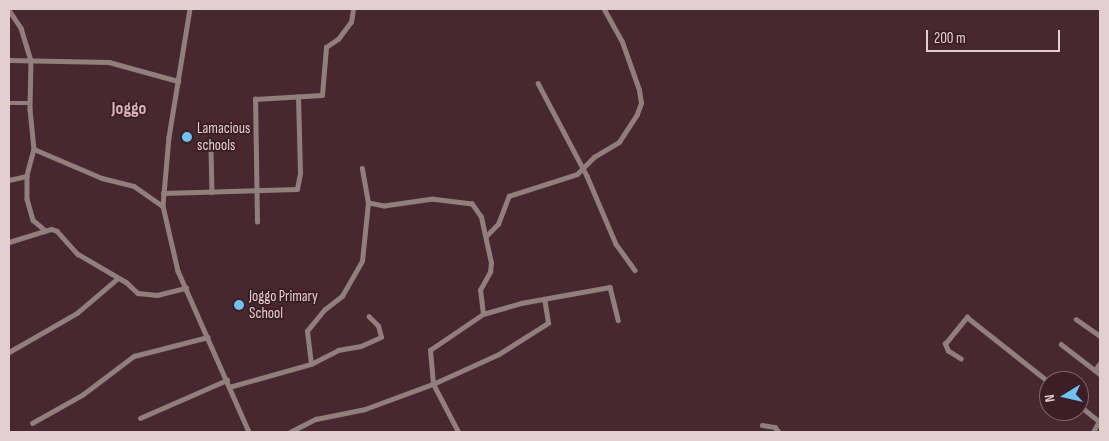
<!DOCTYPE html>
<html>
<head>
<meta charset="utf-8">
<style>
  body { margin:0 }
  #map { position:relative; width:1109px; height:441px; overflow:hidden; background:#472830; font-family:"Sofia Sans Condensed",sans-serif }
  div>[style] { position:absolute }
  .street>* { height:4.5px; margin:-2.25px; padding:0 2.25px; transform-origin:2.25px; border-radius:2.25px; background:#907f7c }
  .dots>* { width:14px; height:14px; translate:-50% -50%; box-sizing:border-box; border:2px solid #3c1e26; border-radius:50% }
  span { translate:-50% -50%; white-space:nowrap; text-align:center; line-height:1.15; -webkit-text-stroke:4px #3c1e26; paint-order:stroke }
  .poi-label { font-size:15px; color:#e3ced2 }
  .left { translate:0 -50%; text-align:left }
  .quarter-label { font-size:18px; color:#dbb3bc; font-weight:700 }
  .frame { position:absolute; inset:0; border:10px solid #e3ced2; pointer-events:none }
  .north { position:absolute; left:1039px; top:371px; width:50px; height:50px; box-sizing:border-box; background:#3c1e26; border:1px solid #7f646b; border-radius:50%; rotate:261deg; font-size:14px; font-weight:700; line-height:20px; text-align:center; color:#e3ced2 }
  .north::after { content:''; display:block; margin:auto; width:18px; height:22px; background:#6fc2f4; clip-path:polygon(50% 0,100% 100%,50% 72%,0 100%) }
  .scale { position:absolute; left:926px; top:30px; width:134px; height:22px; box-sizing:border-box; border:2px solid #e3ced2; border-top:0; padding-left:6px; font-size:15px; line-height:18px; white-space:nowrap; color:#e3ced2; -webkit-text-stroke:4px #3c1e26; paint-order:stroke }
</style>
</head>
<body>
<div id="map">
  <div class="street">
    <div style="left:190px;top:9px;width:130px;rotate:99.3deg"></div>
    <div style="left:169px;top:137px;width:69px;rotate:95deg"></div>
    <div style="left:163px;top:206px;width:67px;rotate:77deg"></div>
    <div style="left:178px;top:271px;width:176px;rotate:66.2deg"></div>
    <div style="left:9px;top:10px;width:22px;rotate:56deg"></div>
    <div style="left:21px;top:28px;width:34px;rotate:73deg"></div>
    <div style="left:31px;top:60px;width:49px;rotate:91.2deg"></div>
    <div style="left:30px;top:109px;width:40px;rotate:84.3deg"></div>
    <div style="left:34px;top:149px;width:28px;rotate:105deg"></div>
    <div style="left:27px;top:176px;width:23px;rotate:90deg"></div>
    <div style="left:27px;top:199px;width:22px;rotate:74deg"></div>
    <div style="left:33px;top:220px;width:16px;rotate:40deg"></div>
    <div style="left:9px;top:60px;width:100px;rotate:1.1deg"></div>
    <div style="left:109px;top:62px;width:72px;rotate:15.4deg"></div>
    <div style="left:538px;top:83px;width:105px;rotate:62.2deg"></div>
    <div style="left:587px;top:176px;width:74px;rotate:66.9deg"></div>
    <div style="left:616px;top:244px;width:32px;rotate:54deg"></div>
    <div style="left:9px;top:103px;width:21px"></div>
    <div style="left:34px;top:149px;width:74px;rotate:23.1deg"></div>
    <div style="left:102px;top:178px;width:33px;rotate:14deg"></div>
    <div style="left:134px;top:186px;width:35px;rotate:35deg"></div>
    <div style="left:211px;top:151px;width:41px;rotate:88.6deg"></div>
    <div style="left:9px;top:180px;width:18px;rotate:-13deg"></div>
    <div style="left:163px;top:193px;width:134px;rotate:-1.7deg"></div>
    <div style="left:297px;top:189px;width:16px;rotate:-79deg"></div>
    <div style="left:300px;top:173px;width:76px;rotate:-91.5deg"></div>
    <div style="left:257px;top:222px;width:123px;rotate:-90.9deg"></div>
    <div style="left:255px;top:99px;width:67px;rotate:-3.4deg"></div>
    <div style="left:322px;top:95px;width:48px;rotate:-85.2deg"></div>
    <div style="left:326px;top:47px;width:14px;rotate:-34deg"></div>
    <div style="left:338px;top:39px;width:21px;rotate:-53deg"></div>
    <div style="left:351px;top:22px;width:13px;rotate:-81deg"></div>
    <div style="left:486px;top:236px;width:17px;rotate:-45deg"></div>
    <div style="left:498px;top:224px;width:30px;rotate:-69deg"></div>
    <div style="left:509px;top:196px;width:71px;rotate:-17.9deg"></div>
    <div style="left:577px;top:174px;width:24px;rotate:-45deg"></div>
    <div style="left:594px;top:157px;width:29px;rotate:-31deg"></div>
    <div style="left:619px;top:142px;width:33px;rotate:-57deg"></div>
    <div style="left:637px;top:114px;width:12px;rotate:-70deg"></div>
    <div style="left:641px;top:103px;width:13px;rotate:-99deg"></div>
    <div style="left:639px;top:90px;width:51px;rotate:-109.5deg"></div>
    <div style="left:622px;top:42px;width:38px;rotate:-119deg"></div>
    <div style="left:9px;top:242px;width:44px;rotate:-17.2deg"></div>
    <div style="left:51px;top:229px;width:6px;rotate:18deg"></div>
    <div style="left:57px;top:231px;width:31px;rotate:48deg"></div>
    <div style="left:78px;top:254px;width:56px;rotate:30.3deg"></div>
    <div style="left:126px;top:282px;width:16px;rotate:43deg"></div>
    <div style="left:138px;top:293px;width:19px;rotate:6deg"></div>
    <div style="left:157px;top:295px;width:30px;rotate:-14deg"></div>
    <div style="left:483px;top:314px;width:40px;rotate:-16deg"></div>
    <div style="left:521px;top:303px;width:90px;rotate:-10.2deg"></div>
    <div style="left:610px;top:287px;width:34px;rotate:76deg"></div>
    <div style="left:1076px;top:319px;width:29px;rotate:35deg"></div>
    <div style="left:1061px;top:344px;width:49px;rotate:37.6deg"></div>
    <div style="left:9px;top:352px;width:78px;rotate:-29.8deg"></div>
    <div style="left:77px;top:313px;width:52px;rotate:-40.4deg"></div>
    <div style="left:961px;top:359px;width:15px;rotate:-148deg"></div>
    <div style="left:948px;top:351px;width:8px;rotate:-113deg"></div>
    <div style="left:945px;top:344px;width:35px;rotate:-51deg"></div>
    <div style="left:967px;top:317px;width:105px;rotate:38.4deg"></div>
    <div style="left:311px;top:364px;width:30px;rotate:-27deg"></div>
    <div style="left:338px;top:350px;width:23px;rotate:-10deg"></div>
    <div style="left:361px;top:346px;width:22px;rotate:-24deg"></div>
    <div style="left:381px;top:337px;width:11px;rotate:-105deg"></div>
    <div style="left:378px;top:326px;width:13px;rotate:-135deg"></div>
    <div style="left:1095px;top:370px;width:9px;rotate:-54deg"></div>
    <div style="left:229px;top:387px;width:85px;rotate:-15.7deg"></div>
    <div style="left:311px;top:364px;width:33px;rotate:-97deg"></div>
    <div style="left:307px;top:331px;width:27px;rotate:-51deg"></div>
    <div style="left:324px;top:310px;width:23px;rotate:-38deg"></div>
    <div style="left:342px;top:296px;width:40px;rotate:-60.3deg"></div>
    <div style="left:362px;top:261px;width:58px;rotate:-84.1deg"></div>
    <div style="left:368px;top:203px;width:35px;rotate:-100deg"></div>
    <div style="left:1079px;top:405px;width:26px;rotate:39deg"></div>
    <div style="left:140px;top:418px;width:95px;rotate:-23.6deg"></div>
    <div style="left:32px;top:423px;width:57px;rotate:-29.2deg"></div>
    <div style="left:82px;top:395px;width:65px;rotate:-36.9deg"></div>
    <div style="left:134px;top:356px;width:76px;rotate:-14.4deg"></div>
    <div style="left:762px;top:425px;width:13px;rotate:9deg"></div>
    <div style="left:775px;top:427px;width:6px;rotate:51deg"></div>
    <div style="left:290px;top:432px;width:29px;rotate:-27deg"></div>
    <div style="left:316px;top:419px;width:50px;rotate:-11.5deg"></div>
    <div style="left:365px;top:409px;width:72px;rotate:-20.2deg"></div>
    <div style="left:433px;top:384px;width:34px;rotate:-95deg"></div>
    <div style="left:430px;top:350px;width:64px;rotate:-34.2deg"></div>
    <div style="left:483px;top:314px;width:24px;rotate:-97deg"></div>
    <div style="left:480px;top:290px;width:21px;rotate:-61deg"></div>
    <div style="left:490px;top:272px;width:9px;rotate:-84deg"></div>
    <div style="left:491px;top:263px;width:47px;rotate:-102.3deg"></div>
    <div style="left:481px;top:217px;width:16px;rotate:-125deg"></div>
    <div style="left:472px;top:204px;width:39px;rotate:-173deg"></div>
    <div style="left:433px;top:199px;width:49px;rotate:171.9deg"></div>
    <div style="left:384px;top:206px;width:16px;rotate:-169deg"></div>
    <div style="left:458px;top:432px;width:54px;rotate:-117.5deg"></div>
    <div style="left:433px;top:384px;width:72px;rotate:-24.4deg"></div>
    <div style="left:499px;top:354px;width:58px;rotate:-32.3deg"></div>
    <div style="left:548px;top:323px;width:24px;rotate:-99deg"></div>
    <div style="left:1093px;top:432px;width:14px;rotate:-60deg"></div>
  </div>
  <div class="dots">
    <div style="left:187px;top:137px;background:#6fc2f4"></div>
    <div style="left:239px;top:305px;background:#6fc2f4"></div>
  </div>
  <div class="poi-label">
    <span class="left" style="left:197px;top:137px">Lamacious<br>schools</span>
    <span class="left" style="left:249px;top:305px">Joggo Primary<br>School</span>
  </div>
  <div class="quarter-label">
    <span style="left:129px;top:109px">Joggo</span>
  </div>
  <div class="frame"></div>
  <div class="north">N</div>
  <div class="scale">200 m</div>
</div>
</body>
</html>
